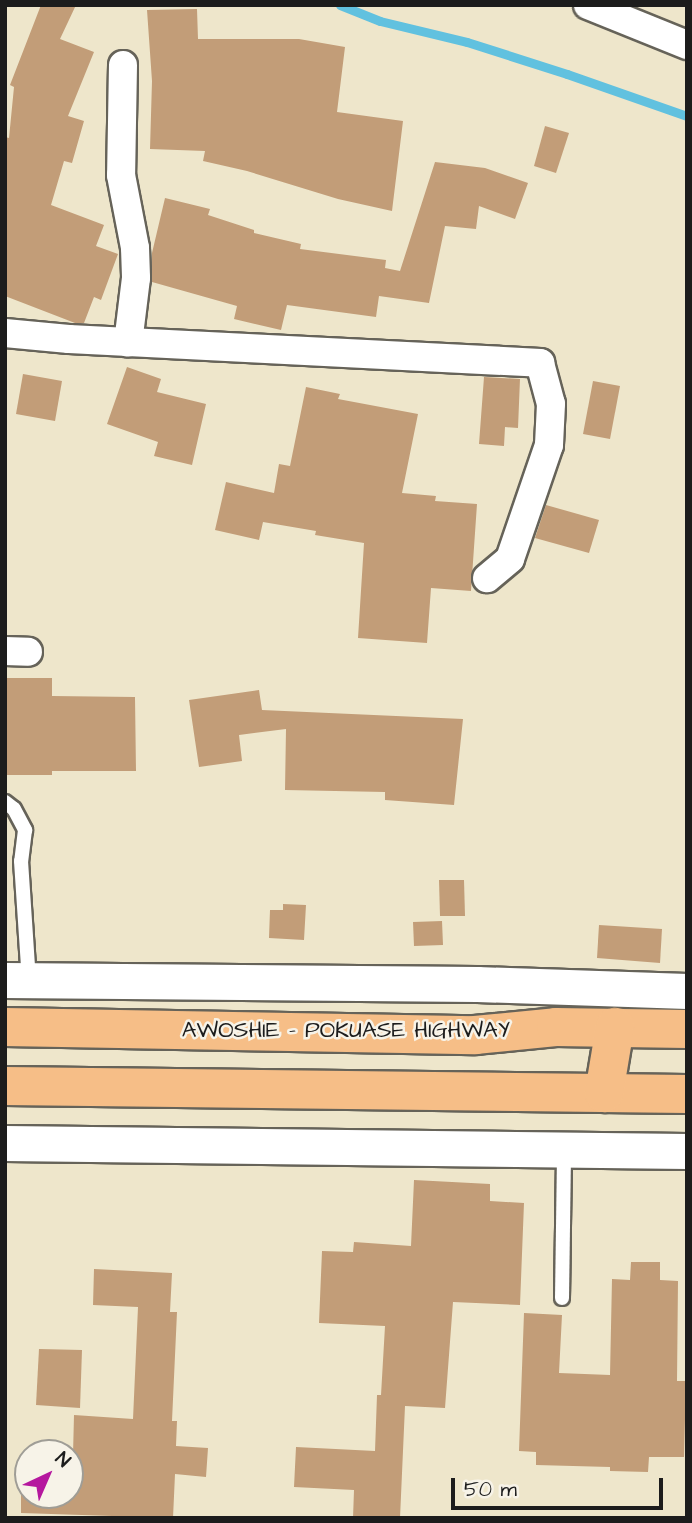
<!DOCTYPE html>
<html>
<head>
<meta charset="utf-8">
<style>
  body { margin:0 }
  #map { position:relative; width:692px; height:1523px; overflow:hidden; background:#eee6cb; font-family:"Architects Daughter",sans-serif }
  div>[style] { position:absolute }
  .stream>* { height:9px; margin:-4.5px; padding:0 4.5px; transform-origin:4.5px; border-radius:4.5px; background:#61c1df }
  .building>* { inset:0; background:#c29d78 }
  .roads { filter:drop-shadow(2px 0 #666359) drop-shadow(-2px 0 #666359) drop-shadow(0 2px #666359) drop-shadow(0 -2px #666359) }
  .service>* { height:14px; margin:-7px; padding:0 7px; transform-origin:7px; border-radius:7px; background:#fff }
  .minor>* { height:28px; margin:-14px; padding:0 14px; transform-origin:14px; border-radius:14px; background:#fff }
  .tertiary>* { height:35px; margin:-17.5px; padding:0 17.5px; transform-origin:17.5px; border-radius:17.5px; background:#fff }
  .primary>* { height:38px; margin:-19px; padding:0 19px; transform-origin:19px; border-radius:19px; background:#f6be87 }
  span { translate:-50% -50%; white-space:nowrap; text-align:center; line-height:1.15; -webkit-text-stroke:5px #f7f3e8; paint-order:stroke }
  .street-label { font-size:23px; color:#1c1c1c }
  .frame { position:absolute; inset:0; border:7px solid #1c1c1c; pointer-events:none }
  .north { position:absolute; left:14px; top:1439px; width:70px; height:70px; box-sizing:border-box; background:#f7f3e8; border:2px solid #9f9d96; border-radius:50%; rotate:44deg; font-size:19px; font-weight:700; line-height:28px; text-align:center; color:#1c1c1c }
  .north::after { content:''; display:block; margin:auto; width:24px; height:32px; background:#b5179e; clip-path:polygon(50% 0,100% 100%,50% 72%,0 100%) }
  .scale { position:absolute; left:451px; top:1478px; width:212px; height:32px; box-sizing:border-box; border:4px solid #1c1c1c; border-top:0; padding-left:9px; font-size:21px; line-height:24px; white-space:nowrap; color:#1c1c1c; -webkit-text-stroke:5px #f7f3e8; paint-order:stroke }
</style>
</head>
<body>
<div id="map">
  <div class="stream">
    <div style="left:340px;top:5px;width:43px;rotate:21.8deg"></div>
    <div style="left:380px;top:21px;width:89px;rotate:13.6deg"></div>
    <div style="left:467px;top:42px;width:105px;rotate:17.7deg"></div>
    <div style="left:567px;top:74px;width:127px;rotate:19.3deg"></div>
  </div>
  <div class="building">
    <div style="clip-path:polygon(41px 5px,76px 5px,60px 39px,94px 52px,68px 116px,84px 121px,72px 163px,64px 161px,51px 205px,104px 225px,96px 246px,118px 254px,101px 300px,94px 297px,84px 323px,75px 323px,5px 296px,5px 137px,9px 138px,14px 87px,10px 85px)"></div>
    <div style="clip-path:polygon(197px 9px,198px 39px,299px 39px,345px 47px,337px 112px,403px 121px,392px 211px,338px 199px,247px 171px,203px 161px,205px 151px,150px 149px,152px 81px,147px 10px)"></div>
    <div style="clip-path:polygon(545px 126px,569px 133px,556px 173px,534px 166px)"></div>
    <div style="clip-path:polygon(435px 162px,485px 168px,528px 183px,515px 219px,479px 206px,476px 229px,445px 226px,429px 303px,379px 296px,376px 317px,287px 305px,281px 330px,234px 319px,237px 306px,152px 282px,152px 253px,165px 198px,210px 209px,208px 215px,254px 230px,254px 233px,301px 244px,300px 249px,386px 260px,385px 268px,400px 271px)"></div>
    <div style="clip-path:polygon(127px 367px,161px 379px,157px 392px,206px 404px,192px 465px,154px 456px,158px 442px,107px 424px)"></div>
    <div style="clip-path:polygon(23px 374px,62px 381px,55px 421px,16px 414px)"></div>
    <div style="clip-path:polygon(484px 377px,520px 379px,518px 428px,505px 427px,504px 446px,479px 444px)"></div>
    <div style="clip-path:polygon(593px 381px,620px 386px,610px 439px,583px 434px)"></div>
    <div style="clip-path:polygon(306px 387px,340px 394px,338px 399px,418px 414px,402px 493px,436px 496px,435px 501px,477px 504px,471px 591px,431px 588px,427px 643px,358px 638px,364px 543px,315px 535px,316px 531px,263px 522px,259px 540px,215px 530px,226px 482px,274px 493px,279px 464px,290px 466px)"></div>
    <div style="clip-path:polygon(546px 505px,599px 520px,589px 553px,535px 538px)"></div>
    <div style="clip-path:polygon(5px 678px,52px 678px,52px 696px,135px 697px,136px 771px,52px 771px,52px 775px,5px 775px)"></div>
    <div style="clip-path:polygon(259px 690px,262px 710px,463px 719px,454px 805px,385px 800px,385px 792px,285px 790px,286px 729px,239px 735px,242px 761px,199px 767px,189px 700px)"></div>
    <div style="clip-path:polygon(439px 880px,464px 880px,465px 916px,440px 916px)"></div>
    <div style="clip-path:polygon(283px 904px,306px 905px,304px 940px,269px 938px,270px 910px,283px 910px)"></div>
    <div style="clip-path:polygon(442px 921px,443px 945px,414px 946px,413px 922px)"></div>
    <div style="clip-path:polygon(599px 925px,662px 929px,660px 963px,597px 958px)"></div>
    <div style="clip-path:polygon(414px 1180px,490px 1184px,490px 1201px,524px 1203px,520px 1305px,453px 1302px,445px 1408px,405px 1406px,400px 1518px,353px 1518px,354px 1490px,294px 1487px,296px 1447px,375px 1451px,377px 1395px,381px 1395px,385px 1326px,319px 1323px,322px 1251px,353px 1252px,354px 1242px,411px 1246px)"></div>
    <div style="clip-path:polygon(631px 1262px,660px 1262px,660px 1280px,678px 1281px,677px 1381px,686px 1381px,684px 1457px,649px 1457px,648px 1472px,610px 1471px,610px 1467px,536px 1465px,536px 1452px,519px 1451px,524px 1313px,562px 1315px,559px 1373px,610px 1375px,612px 1279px,630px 1280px)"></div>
    <div style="clip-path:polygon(94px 1269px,172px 1273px,170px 1312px,177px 1312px,172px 1421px,177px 1421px,176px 1446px,208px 1448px,206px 1477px,175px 1474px,173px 1518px,21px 1513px,21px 1495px,72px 1494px,74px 1415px,133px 1419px,138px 1307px,93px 1305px)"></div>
    <div style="clip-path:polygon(39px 1349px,82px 1350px,80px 1408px,36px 1405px)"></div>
  </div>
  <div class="roads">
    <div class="service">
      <div style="left:5px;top:802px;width:11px;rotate:38deg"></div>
      <div style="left:14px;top:809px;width:24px;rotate:62deg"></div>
      <div style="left:25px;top:830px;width:31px;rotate:97deg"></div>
      <div style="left:21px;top:861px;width:119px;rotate:86.2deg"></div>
      <div style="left:562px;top:1298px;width:147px;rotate:-89.2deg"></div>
    </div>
    <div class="minor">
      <div style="left:588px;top:5px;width:107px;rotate:22deg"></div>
      <div style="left:123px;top:65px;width:110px;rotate:91deg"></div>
      <div style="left:121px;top:175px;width:74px;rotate:79.1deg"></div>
      <div style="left:135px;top:248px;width:30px;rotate:88deg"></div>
      <div style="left:136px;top:278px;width:65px;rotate:97deg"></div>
      <div style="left:5px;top:333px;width:64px;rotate:5.4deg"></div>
      <div style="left:69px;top:339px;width:472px;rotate:2.9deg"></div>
      <div style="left:540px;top:363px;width:42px;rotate:75deg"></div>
      <div style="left:551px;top:404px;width:41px;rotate:92.8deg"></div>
      <div style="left:549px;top:445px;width:120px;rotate:108.9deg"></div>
      <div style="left:510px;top:559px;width:30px;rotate:140deg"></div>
      <div style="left:5px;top:651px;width:23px;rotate:2deg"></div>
    </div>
    <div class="tertiary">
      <div style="left:5px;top:980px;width:472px;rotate:0.5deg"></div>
      <div style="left:477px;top:984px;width:210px;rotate:1.9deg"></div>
      <div style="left:5px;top:1143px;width:682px;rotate:0.67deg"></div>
    </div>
    <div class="primary">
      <div style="left:5px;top:1027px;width:470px;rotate:1deg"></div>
      <div style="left:475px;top:1035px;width:81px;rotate:-5.6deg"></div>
      <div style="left:556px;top:1027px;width:131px;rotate:0.9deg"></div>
      <div style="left:5px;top:1086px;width:682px;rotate:0.67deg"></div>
      <div style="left:604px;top:1093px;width:67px;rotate:-80.5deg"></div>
    </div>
  </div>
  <div class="street-label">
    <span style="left:346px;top:1030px">AWOSHIE - POKUASE HIGHWAY</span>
  </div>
  <div class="frame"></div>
  <div class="north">N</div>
  <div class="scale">50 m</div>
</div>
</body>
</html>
